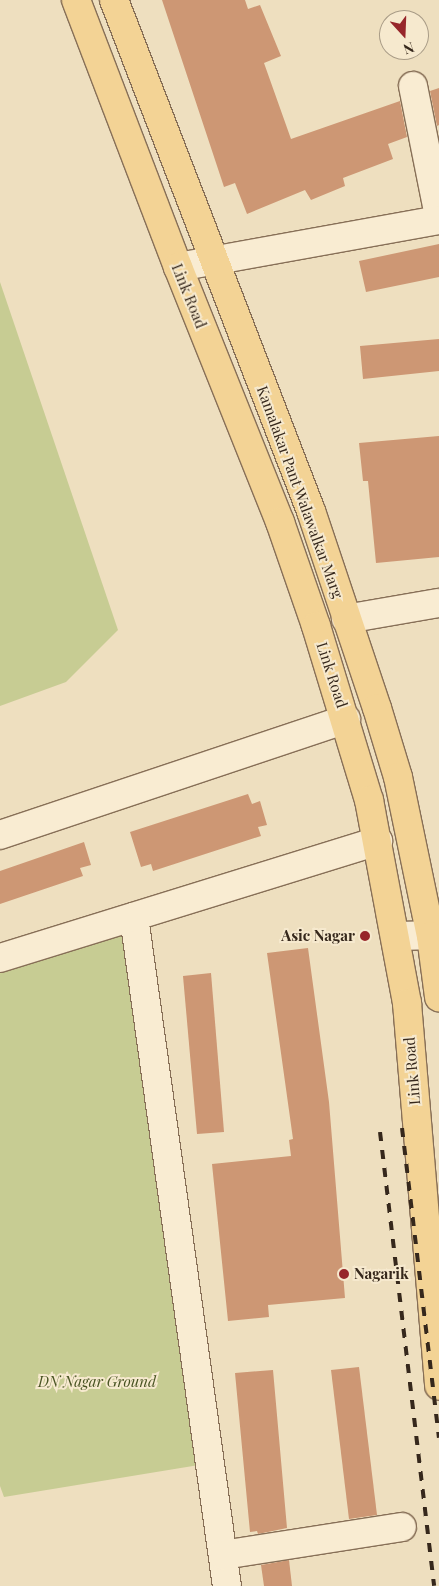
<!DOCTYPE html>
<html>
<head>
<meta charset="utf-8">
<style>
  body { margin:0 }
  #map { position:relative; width:439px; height:1586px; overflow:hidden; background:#eedfbf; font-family:"Playfair Display",serif }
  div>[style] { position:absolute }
  .green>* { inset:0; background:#c7cc93 }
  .building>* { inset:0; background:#cd9774 }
  .roads { filter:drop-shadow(1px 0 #876f57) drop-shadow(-1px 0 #876f57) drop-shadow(0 1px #876f57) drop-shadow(0 -1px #876f57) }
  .minor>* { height:28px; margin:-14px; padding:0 14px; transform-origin:14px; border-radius:14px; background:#f9ecd2 }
  .major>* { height:28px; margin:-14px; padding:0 14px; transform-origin:14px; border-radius:14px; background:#f3d395 }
  .rail>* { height:4px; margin-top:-2px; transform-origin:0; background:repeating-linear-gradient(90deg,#36281c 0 9px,transparent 0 18px) }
  .dots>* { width:14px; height:14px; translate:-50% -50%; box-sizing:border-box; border:2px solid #f6e9ce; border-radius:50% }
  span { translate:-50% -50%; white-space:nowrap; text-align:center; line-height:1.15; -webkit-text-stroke:4px #f6e9ce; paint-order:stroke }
  .street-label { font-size:15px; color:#36281c }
  .poi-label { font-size:15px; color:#36281c; font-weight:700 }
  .right { translate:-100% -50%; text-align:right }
  .left { translate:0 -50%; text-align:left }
  .park-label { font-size:15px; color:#485322; font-style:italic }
  .north { position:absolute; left:379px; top:10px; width:50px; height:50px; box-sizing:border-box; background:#f6e9ce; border:1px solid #a99c87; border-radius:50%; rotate:160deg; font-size:14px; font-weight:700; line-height:20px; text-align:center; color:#36281c }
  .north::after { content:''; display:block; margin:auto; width:18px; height:22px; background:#97262a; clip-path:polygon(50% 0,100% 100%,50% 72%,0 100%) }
</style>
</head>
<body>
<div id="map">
  <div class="green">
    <div style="clip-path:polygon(0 282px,118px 630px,66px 682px,0 706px)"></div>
    <div style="clip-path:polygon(134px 917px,205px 1464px,4px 1497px,0 1486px,0 969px)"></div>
  </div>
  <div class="building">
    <div style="clip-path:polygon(162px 0,245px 0,248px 9px,260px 5px,281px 56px,264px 63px,291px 139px,400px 101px,407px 137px,388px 144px,393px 159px,343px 178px,345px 186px,311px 200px,305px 190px,247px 214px,235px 183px,224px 187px)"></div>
    <div style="clip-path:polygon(439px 88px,439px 125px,437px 126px,430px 91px)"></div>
    <div style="clip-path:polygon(439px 244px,439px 277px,366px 292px,359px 261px)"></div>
    <div style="clip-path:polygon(439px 339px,439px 371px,363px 379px,360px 346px)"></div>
    <div style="clip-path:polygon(439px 436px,439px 557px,376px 563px,368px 481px,363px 481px,359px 443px)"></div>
    <div style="clip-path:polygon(248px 794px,252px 804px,260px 801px,267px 825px,258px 827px,261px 836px,153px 871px,151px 864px,141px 867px,130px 832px)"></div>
    <div style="clip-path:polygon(84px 842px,91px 865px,80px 868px,83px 876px,0 904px,0 871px)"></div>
    <div style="clip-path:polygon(308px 948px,329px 1102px,345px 1298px,268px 1305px,269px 1317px,228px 1321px,212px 1164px,291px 1156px,289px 1140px,293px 1139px,267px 953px)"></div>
    <div style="clip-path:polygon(211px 973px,224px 1132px,197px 1134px,183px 976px)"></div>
    <div style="clip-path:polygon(359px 1367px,377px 1515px,349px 1519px,331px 1370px)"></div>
    <div style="clip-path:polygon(273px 1370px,287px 1528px,258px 1534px,257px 1531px,250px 1532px,235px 1373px)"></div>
    <div style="clip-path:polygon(289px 1560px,292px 1586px,264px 1586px,261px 1565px)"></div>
  </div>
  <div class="roads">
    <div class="minor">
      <div style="left:413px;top:86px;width:133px;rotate:78.7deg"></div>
      <div style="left:178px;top:267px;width:265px;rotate:-10.2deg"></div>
      <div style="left:346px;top:619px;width:94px;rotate:-9.8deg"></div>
      <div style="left:0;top:835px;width:365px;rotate:-18.5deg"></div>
      <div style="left:134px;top:917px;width:675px;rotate:82.09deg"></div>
      <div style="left:397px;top:936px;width:42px;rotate:-1.4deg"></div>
      <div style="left:0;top:958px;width:396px;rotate:-17.2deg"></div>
      <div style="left:223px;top:1555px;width:181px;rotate:-8.9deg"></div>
    </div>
    <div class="major">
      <div style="left:76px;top:0;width:286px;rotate:69.1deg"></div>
      <div style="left:178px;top:267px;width:275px;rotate:68.2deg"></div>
      <div style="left:280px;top:522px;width:110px;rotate:70.9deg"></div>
      <div style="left:316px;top:626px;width:182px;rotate:73.1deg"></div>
      <div style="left:369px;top:800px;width:207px;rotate:79.4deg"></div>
      <div style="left:407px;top:1003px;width:384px;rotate:85.2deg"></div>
      <div style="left:114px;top:0;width:548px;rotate:68.92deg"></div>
      <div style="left:311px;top:511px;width:208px;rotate:71.5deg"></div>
      <div style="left:377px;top:708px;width:72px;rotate:73.1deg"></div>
      <div style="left:398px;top:777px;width:162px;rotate:78.3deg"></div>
      <div style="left:431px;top:936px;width:62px;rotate:82.5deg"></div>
    </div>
  </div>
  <div class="rail">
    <div style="left:402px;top:1128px;width:312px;rotate:83.2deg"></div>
    <div style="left:380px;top:1132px;width:457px;rotate:83.2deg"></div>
  </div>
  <div class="dots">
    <div style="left:365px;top:936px;background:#97262a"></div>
    <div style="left:344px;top:1274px;background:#97262a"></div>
  </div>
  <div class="street-label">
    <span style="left:189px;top:296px;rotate:68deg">Link Road</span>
    <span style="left:300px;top:492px;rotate:70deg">Kamalakar Pant Walawalkar Marg</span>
    <span style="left:332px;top:675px;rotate:72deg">Link Road</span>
    <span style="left:412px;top:1071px;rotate:-95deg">Link Road</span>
  </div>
  <div class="poi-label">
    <span class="right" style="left:355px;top:936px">Asic Nagar</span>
    <span class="left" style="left:354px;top:1274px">Nagarik</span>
  </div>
  <div class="park-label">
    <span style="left:97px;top:1382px">DN Nagar Ground</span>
  </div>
  <div class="north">N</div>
</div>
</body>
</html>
